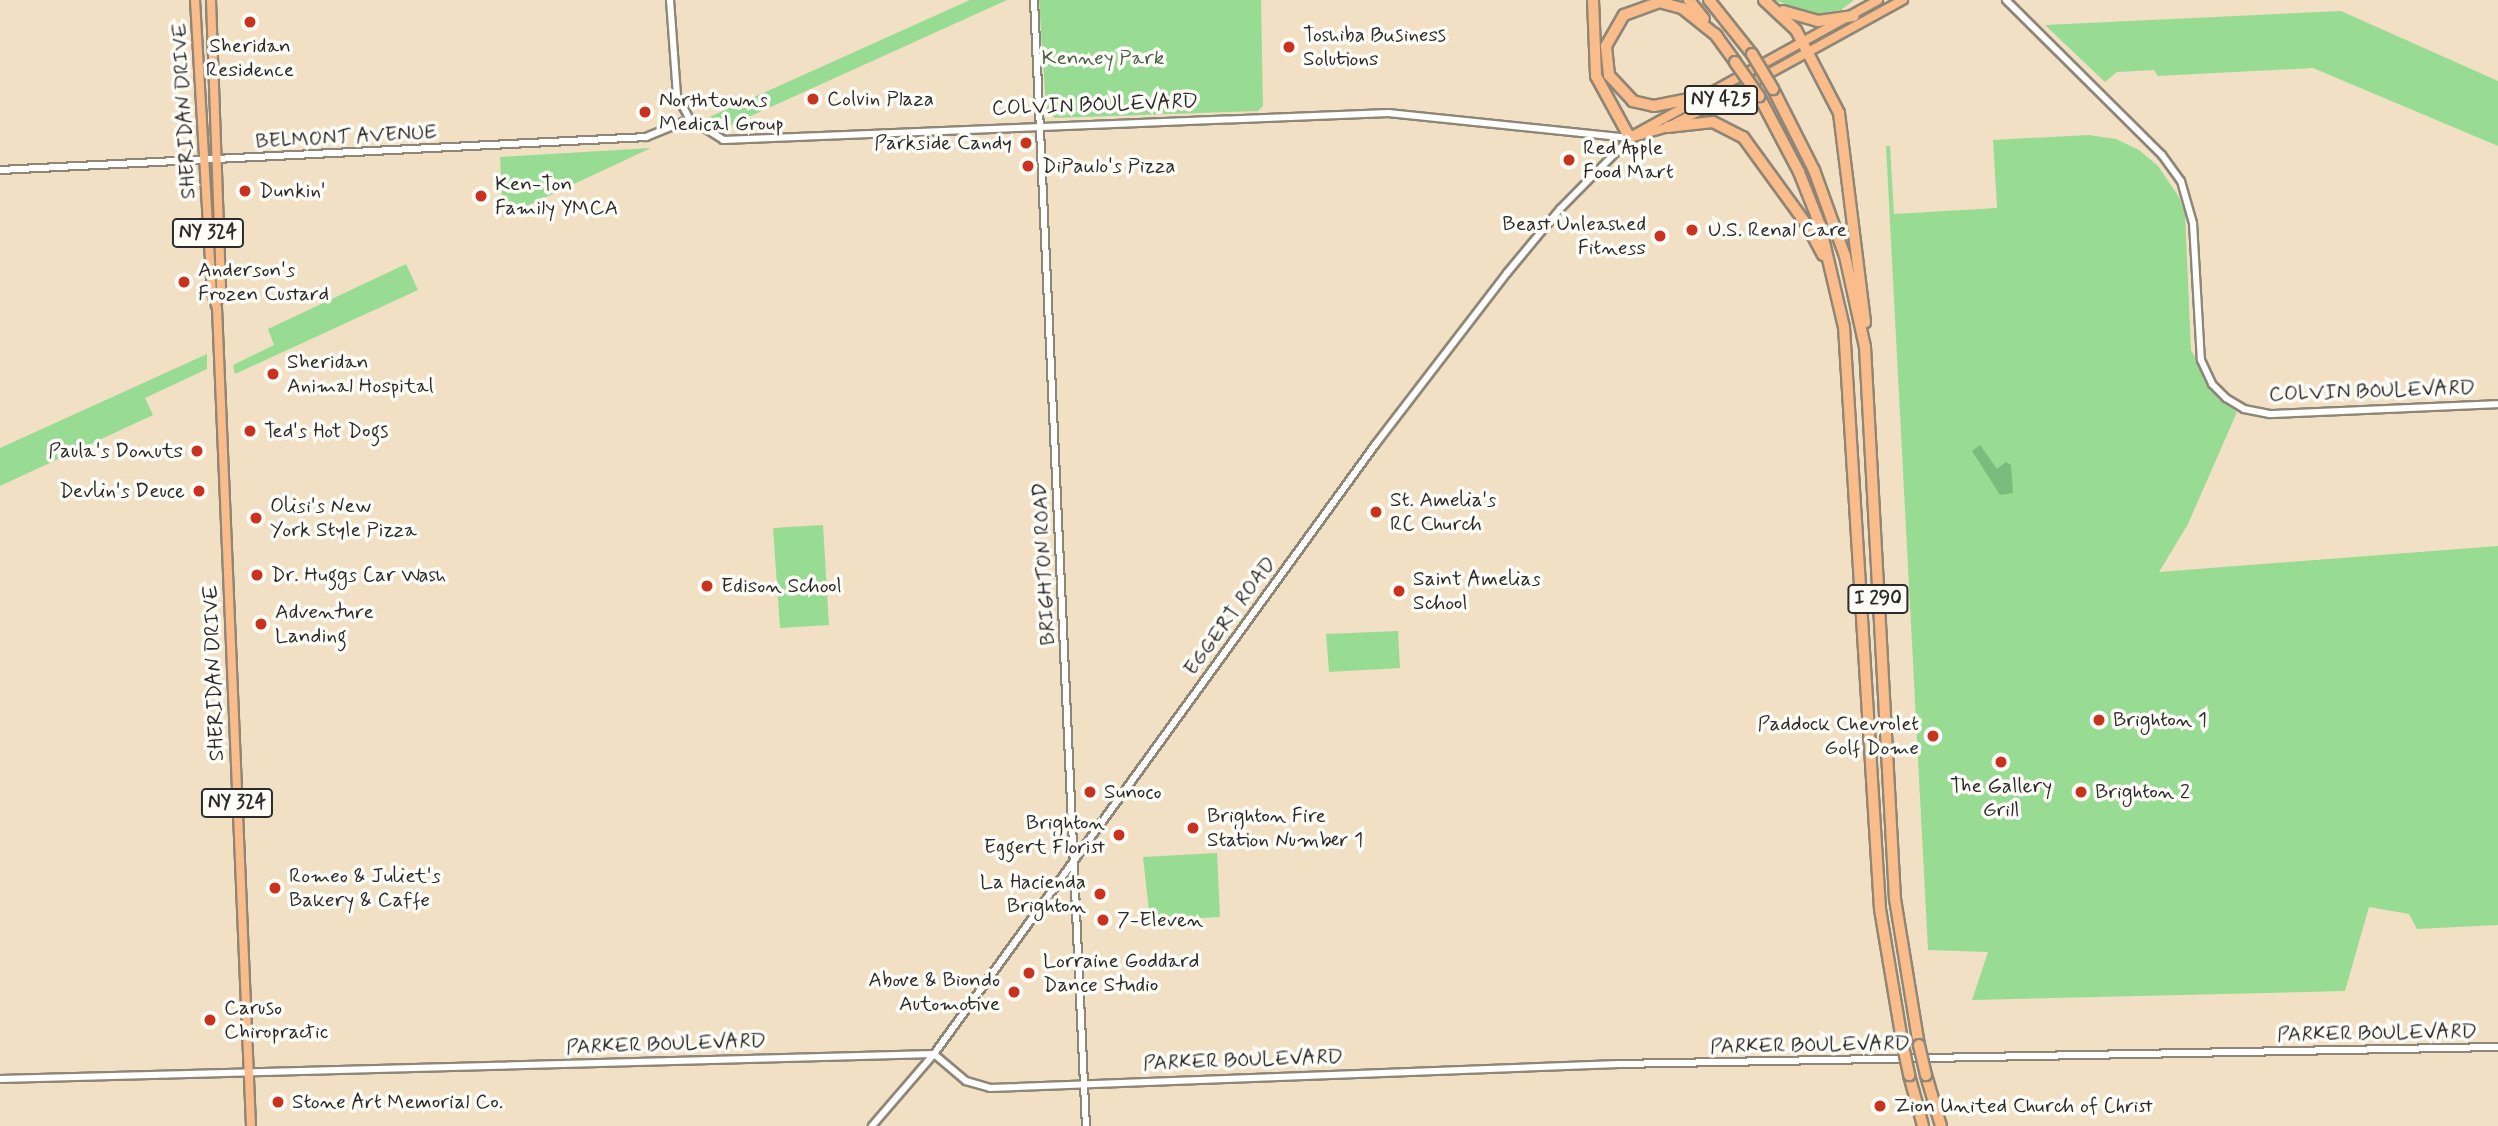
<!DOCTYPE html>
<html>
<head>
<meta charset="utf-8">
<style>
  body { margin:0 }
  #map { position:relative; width:2498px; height:1126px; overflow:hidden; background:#f1e0c3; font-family:Mynerve,sans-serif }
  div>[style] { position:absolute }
  .green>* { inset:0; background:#98dc93 }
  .forest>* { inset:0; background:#7abc7d }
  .roads { filter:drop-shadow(2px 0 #8e8677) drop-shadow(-2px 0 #8e8677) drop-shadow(0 2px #8e8677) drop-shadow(0 -2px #8e8677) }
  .minor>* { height:6px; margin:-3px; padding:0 3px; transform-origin:3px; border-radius:3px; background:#fff }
  .major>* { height:8px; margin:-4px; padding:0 4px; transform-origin:4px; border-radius:4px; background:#fabc8b }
  .highway>* { height:10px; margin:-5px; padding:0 5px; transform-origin:5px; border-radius:5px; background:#fabc8b }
  .bridges { filter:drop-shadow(2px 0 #8e8677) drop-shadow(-2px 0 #8e8677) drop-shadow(0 2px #8e8677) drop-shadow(0 -2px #8e8677) }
  .highway-bridge>* { height:10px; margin:-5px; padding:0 5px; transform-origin:5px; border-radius:5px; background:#fabc8b }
  .dots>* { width:19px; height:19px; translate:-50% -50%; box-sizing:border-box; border:4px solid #fdfcf7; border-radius:50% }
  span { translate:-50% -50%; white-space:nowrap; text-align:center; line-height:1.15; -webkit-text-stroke:7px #fdfcf7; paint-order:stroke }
  .shield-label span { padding:2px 5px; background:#fdfcf7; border:2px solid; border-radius:5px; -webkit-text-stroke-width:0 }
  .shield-label { font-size:19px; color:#2b2b2b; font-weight:700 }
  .poi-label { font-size:21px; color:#2b2b2b }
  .left { translate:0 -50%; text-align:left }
  .right { translate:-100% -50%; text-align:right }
  .park-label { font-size:21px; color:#4c604a }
  .street-label { font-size:21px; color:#2b2b2b }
</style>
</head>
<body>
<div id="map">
  <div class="green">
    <div style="clip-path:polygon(970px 0,1007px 0,720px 130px,705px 119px)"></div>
    <div style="clip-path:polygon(1039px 0,1261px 0,1263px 106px,1258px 111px,1055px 118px,1046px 109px)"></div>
    <div style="clip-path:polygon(1775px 0,1854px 0,1841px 10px,1814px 15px)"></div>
    <div style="clip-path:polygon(2341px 11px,2498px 81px,2498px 146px,2313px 68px,2158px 76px,2154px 70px,2117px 72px,2105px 82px,2045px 25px)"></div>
    <div style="clip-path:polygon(2089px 135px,2116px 139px,2139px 150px,2158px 166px,2179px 197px,2185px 213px,2191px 350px,2218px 399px,2237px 412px,2188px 524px,2159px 572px,2498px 546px,2498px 925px,2417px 929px,2409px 914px,2369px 907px,2345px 991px,1972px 1000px,1988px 952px,1928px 950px,1886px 146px,1890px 146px,1894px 214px,1997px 208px,1993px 140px)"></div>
    <div style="clip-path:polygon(651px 148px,503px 217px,500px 157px)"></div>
    <div style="clip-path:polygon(406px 264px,418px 290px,235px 374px,233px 365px,274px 345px,268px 329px)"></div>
    <div style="clip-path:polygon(207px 354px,207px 369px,145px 398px,153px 415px,0 486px,0 448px)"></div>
    <div style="clip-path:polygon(823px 525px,829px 625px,780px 628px,773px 528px)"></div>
    <div style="clip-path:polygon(1398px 631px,1400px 668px,1329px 672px,1326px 634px)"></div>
    <div style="clip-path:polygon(1217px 853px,1220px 917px,1150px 921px,1143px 857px)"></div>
  </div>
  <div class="forest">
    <div style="clip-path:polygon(1980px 445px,1997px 469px,2006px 462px,2011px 465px,2013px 493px,2000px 495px,1972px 451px)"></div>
  </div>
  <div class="roads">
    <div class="minor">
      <div style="left:670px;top:0;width:96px;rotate:85.8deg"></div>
      <div style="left:677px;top:96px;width:26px;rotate:61deg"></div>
      <div style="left:690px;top:119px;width:39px;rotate:32deg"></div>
      <div style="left:723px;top:140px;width:666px;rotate:-2.33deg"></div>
      <div style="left:1388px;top:113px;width:243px;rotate:5.9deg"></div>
      <div style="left:1034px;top:0;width:1127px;rotate:87.36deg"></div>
      <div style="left:2006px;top:0;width:220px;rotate:44.8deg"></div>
      <div style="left:2162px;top:155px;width:32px;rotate:54deg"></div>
      <div style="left:2181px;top:181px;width:44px;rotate:74.1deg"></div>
      <div style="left:2193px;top:223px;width:137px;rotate:86.7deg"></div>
      <div style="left:2201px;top:360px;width:26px;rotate:65deg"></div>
      <div style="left:2212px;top:384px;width:20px;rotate:45deg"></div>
      <div style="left:2226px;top:398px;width:21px;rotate:31deg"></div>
      <div style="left:2244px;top:409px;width:26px;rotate:11deg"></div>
      <div style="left:2270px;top:414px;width:228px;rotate:-2.5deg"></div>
      <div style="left:0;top:170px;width:647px;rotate:-2.92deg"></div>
      <div style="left:646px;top:137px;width:48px;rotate:-22.2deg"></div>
      <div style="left:0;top:1079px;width:934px;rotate:-1.53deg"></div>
      <div style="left:934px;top:1054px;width:42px;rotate:40.2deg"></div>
      <div style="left:966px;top:1081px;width:25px;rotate:16deg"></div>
      <div style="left:990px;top:1088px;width:629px;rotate:-2.19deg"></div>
      <div style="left:1619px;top:1064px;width:879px;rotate:-1.11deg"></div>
      <div style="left:872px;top:1126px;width:95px;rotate:-49.3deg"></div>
      <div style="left:934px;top:1054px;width:752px;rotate:-54.09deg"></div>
      <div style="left:1375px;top:445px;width:217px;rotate:-52.5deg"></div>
      <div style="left:1507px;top:273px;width:83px;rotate:-50.4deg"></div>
      <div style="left:1560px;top:209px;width:100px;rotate:-45.4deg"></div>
    </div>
    <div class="major">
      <div style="left:195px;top:0;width:293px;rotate:86.7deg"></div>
      <div style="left:212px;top:293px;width:16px;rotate:72deg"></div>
      <div style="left:217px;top:308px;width:819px;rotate:87.62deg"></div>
      <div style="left:211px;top:0;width:291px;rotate:88deg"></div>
      <div style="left:221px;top:291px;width:12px;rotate:110deg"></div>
      <div style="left:1632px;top:136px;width:281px;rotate:-28.9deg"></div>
      <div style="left:1630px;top:138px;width:40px;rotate:-16deg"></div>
      <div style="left:1668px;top:127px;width:57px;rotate:-27deg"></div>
      <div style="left:1719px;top:101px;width:210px;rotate:-28.8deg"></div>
    </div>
    <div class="highway">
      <div style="left:1593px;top:0;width:76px;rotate:87.7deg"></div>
      <div style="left:1596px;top:76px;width:71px;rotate:61.3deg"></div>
      <div style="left:1689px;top:0;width:24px;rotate:52deg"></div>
      <div style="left:1709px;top:0;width:69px;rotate:51.5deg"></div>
      <div style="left:1764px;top:0;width:44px;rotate:43.2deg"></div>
      <div style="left:1796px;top:30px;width:93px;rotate:62.6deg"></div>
      <div style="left:1839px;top:113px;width:211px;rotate:82.9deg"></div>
      <div style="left:1783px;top:11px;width:36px;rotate:16deg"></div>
      <div style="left:1818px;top:21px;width:36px;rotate:-8deg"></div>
      <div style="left:1715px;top:34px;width:34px;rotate:54deg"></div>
      <div style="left:1773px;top:89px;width:91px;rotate:63.2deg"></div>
      <div style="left:1814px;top:170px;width:91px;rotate:70.2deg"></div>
      <div style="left:1845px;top:256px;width:93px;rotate:77.6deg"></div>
      <div style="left:1865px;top:347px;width:553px;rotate:86.89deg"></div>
      <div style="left:1895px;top:899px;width:148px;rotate:80.7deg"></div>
      <div style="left:1704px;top:96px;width:51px;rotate:168.7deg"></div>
      <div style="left:1654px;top:106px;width:22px;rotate:-167deg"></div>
      <div style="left:1633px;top:101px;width:35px;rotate:-133deg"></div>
      <div style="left:1609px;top:75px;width:29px;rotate:-96deg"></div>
      <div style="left:1606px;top:46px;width:36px;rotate:-60deg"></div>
      <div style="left:1624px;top:15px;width:37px;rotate:-20deg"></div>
      <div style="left:1659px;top:2px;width:24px;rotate:15deg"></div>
      <div style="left:1682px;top:8px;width:45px;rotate:38.7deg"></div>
      <div style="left:1759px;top:96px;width:86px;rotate:62.2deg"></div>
      <div style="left:1799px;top:172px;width:57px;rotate:68.4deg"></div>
      <div style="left:1820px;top:225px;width:105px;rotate:76.8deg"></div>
      <div style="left:1844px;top:327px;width:583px;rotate:86.46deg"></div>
      <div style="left:1880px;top:909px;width:139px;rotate:80.5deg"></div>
      <div style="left:1668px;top:127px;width:45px;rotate:-6.3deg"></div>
      <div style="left:1713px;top:122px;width:34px;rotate:27deg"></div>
      <div style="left:1743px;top:137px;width:109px;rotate:54deg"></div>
      <div style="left:1807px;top:225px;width:34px;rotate:62deg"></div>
      <div style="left:1909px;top:1075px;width:53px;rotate:74.6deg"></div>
      <div style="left:1926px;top:1075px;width:53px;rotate:73.6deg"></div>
    </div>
  </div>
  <div class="bridges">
    <div class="highway-bridge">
      <div style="left:1752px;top:54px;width:41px;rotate:59deg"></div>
      <div style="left:1735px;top:62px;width:42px;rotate:54.8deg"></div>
      <div style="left:1919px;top:1045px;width:31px;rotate:77deg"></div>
      <div style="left:1903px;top:1046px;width:30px;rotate:78deg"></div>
    </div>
  </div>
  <div class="dots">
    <div style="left:250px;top:22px;background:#c8321e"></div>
    <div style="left:1289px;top:47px;background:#c8321e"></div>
    <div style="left:813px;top:99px;background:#c8321e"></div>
    <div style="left:645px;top:112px;background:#c8321e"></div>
    <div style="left:1026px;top:143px;background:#c8321e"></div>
    <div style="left:1569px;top:160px;background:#c8321e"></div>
    <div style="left:1028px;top:166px;background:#c8321e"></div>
    <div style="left:245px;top:191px;background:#c8321e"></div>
    <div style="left:481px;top:196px;background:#c8321e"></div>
    <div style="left:1692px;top:230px;background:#c8321e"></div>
    <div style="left:1660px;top:236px;background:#c8321e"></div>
    <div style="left:184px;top:282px;background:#c8321e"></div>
    <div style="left:273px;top:374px;background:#c8321e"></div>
    <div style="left:250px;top:431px;background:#c8321e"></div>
    <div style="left:197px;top:451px;background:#c8321e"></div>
    <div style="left:199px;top:491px;background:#c8321e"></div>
    <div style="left:1376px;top:512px;background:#c8321e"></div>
    <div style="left:256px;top:518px;background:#c8321e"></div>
    <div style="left:257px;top:575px;background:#c8321e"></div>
    <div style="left:707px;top:586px;background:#c8321e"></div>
    <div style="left:1399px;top:591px;background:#c8321e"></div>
    <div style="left:261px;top:624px;background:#c8321e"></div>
    <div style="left:2099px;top:720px;background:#c8321e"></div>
    <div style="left:1933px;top:736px;background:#c8321e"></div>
    <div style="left:2001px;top:762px;background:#c8321e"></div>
    <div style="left:1090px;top:792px;background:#c8321e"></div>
    <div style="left:2081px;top:792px;background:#c8321e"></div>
    <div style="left:1193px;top:828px;background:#c8321e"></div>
    <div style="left:1119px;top:835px;background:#c8321e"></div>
    <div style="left:275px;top:888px;background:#c8321e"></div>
    <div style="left:1100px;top:894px;background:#c8321e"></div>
    <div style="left:1103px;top:920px;background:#c8321e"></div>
    <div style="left:1029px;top:973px;background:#c8321e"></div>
    <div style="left:1014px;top:992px;background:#c8321e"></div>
    <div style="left:210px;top:1020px;background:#c8321e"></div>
    <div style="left:278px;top:1102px;background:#c8321e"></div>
    <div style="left:1880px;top:1106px;background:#c8321e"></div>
  </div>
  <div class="shield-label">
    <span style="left:1721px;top:100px">NY 425</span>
    <span style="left:208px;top:233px">NY 324</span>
    <span style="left:1878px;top:599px">I 290</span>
    <span style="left:237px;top:803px">NY 324</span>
  </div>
  <div class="poi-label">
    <span class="left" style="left:1303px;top:47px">Toshiba Business<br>Solutions</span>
    <span style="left:250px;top:58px">Sheridan<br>Residence</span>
    <span class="left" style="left:827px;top:99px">Colvin Plaza</span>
    <span class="left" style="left:659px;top:112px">Northtowns<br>Medical Group</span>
    <span class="right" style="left:1012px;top:143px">Parkside Candy</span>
    <span class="left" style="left:1583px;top:160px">Red Apple<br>Food Mart</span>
    <span class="left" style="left:1042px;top:166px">DiPaulo's Pizza</span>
    <span class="left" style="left:495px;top:196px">Ken-Ton<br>Family YMCA</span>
    <span class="left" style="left:259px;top:191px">Dunkin'</span>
    <span class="right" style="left:1646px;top:236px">Beast Unleashed<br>Fitness</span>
    <span class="left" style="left:1708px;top:230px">U.S. Renal Care</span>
    <span class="left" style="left:198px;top:282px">Anderson's<br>Frozen Custard</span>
    <span class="left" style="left:287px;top:374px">Sheridan<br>Animal Hospital</span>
    <span class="left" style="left:264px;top:431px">Ted's Hot Dogs</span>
    <span class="right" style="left:183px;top:451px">Paula's Donuts</span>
    <span class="right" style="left:185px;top:491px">Devlin's Deuce</span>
    <span class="left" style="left:1390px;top:512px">St. Amelia's<br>RC Church</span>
    <span class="left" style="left:270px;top:518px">Olisi's New<br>York Style Pizza</span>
    <span class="left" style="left:271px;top:575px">Dr. Huggs Car Wash</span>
    <span class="left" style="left:1413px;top:591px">Saint Amelias<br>School</span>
    <span class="left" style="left:721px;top:586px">Edison School</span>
    <span class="left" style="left:275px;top:624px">Adventure<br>Landing</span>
    <span class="left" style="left:2113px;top:720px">Brighton 1</span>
    <span class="right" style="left:1919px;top:736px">Paddock Chevrolet<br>Golf Dome</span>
    <span style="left:2001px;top:798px">The Gallery<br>Grill</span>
    <span class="left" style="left:1104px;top:792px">Sunoco</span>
    <span class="left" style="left:2095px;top:792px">Brighton 2</span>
    <span class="left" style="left:1207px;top:828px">Brighton Fire<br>Station Number 1</span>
    <span class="right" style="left:1105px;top:835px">Brighton<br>Eggert Florist</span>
    <span class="left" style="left:289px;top:888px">Romeo &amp; Juliet's<br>Bakery &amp; Caffe</span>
    <span class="right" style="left:1086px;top:894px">La Hacienda<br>Brighton</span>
    <span class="left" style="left:1117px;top:920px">7-Eleven</span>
    <span class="left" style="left:1043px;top:973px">Lorraine Goddard<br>Dance Studio</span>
    <span class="right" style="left:1000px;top:992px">Above &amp; Biondo<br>Automotive</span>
    <span class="left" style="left:224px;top:1020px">Caruso<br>Chiropractic</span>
    <span class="left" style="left:292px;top:1102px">Stone Art Memorial Co.</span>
    <span class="left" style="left:1894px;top:1106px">Zion United Church of Christ</span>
  </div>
  <div class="park-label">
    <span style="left:1103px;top:58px">Kenney Park</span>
  </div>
  <div class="street-label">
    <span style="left:1095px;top:105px;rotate:-2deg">COLVIN BOULEVARD</span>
    <span style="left:184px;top:111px;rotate:-93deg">SHERIDAN DRIVE</span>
    <span style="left:346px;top:137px;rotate:-3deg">BELMONT AVENUE</span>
    <span style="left:2372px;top:391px;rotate:-2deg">COLVIN BOULEVARD</span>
    <span style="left:1044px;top:564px;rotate:-93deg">BRIGHTON ROAD</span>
    <span style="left:1230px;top:616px;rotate:-54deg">EGGERT ROAD</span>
    <span style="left:214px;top:673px;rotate:-92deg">SHERIDAN DRIVE</span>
    <span style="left:2377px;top:1033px;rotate:-1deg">PARKER BOULEVARD</span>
    <span style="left:666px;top:1044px;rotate:-2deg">PARKER BOULEVARD</span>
    <span style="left:1810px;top:1045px;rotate:-1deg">PARKER BOULEVARD</span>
    <span style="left:1243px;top:1060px;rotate:-2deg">PARKER BOULEVARD</span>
  </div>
</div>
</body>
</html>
